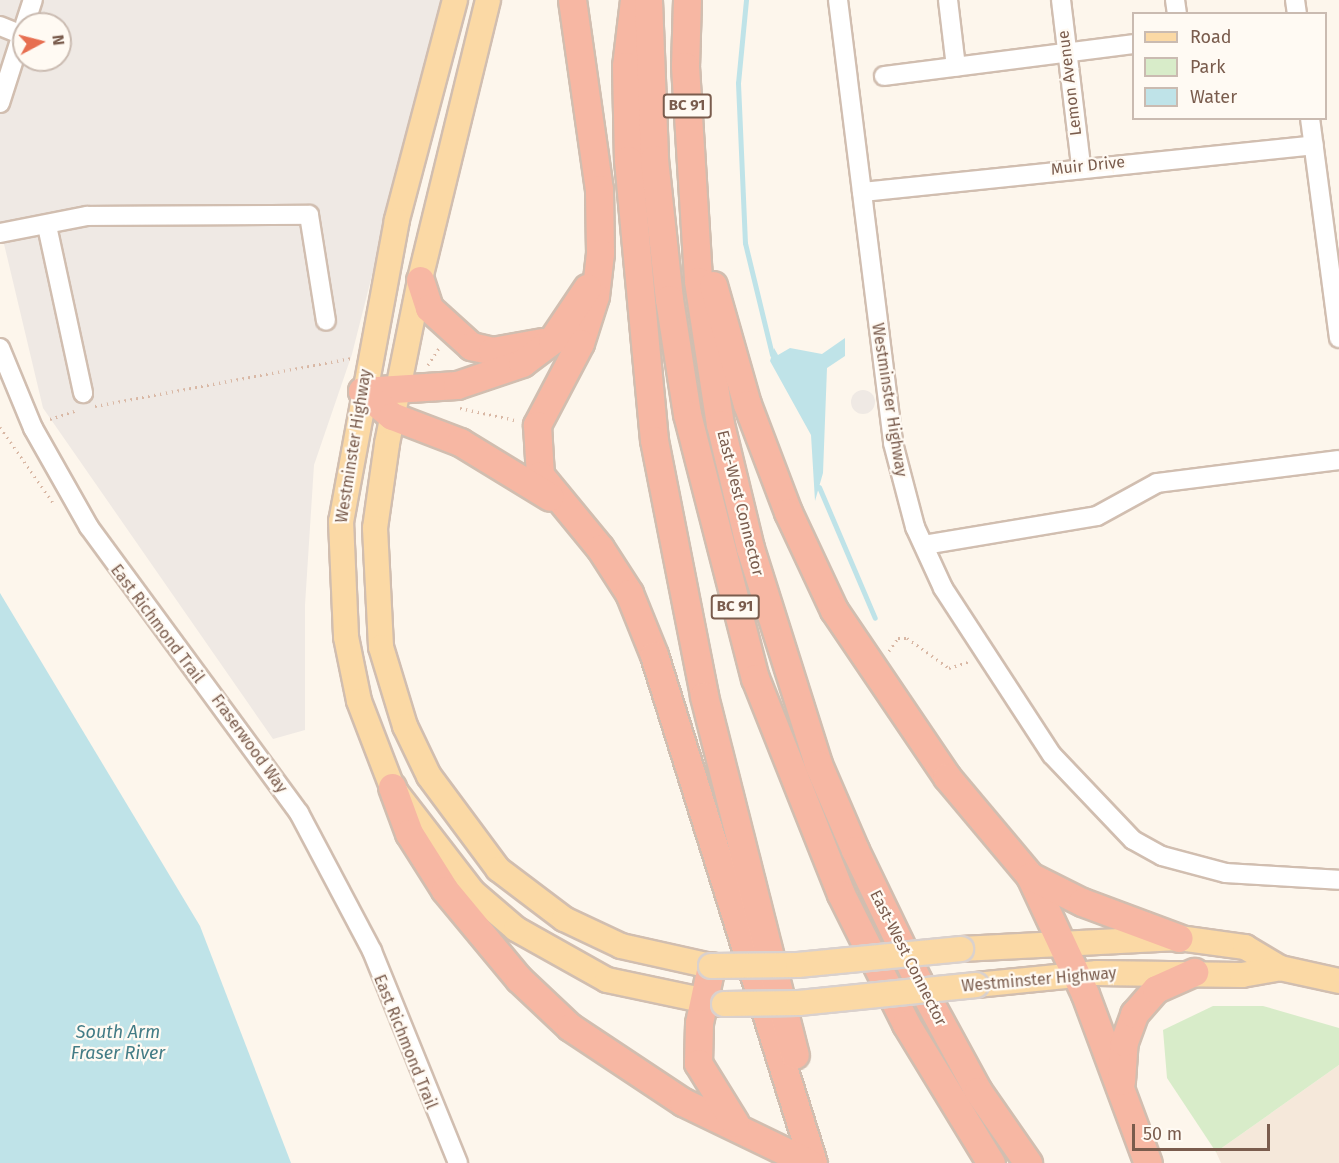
<!DOCTYPE html>
<html>
<head>
<meta charset="utf-8">
<style>
  body { margin:0 }
  #map { position:relative; width:1339px; height:1163px; overflow:hidden; background:#fdf6ec; font-family:"Fira Sans",sans-serif }
  div>[style] { position:absolute }
  .residential>* { inset:0; background:#f5e8da }
  .industrial>* { inset:0; background:#efe9e4 }
  .round { border-radius:50% }
  .green>* { inset:0; background:#d8ecc9 }
  .water>* { inset:0; background:#bfe3e8 }
  .stream>* { height:5px; margin:-2.5px; padding:0 2.5px; transform-origin:2.5px; border-radius:2.5px; background:#bfe3e8 }
  .path>* { height:3px; margin-top:-1.5px; transform-origin:0; background:repeating-linear-gradient(90deg,#d9b8a5 0 1.5px,transparent 0 6px) }
  .roads { filter:drop-shadow(2px 0 #d1beb0) drop-shadow(-2px 0 #d1beb0) drop-shadow(0 2px #d1beb0) drop-shadow(0 -2px #d1beb0) }
  .minor>* { height:18px; margin:-9px; padding:0 9px; transform-origin:9px; border-radius:9px; background:#fff }
  .major>* { height:24px; margin:-12px; padding:0 12px; transform-origin:12px; border-radius:12px; background:#fbd9a5 }
  .highway>* { height:27px; margin:-13.5px; padding:0 13.5px; transform-origin:13.5px; border-radius:13.5px; background:#f7b7a3 }
  .bridges { filter:drop-shadow(2px 0 #dad1cd) drop-shadow(-2px 0 #dad1cd) drop-shadow(0 2px #dad1cd) drop-shadow(0 -2px #dad1cd) }
  .major-bridge>* { height:24px; margin:-12px; padding:0 12px; transform-origin:12px; border-radius:12px; background:#fbd9a5 }
  span { translate:-50% -50%; white-space:nowrap; text-align:center; line-height:1.15; -webkit-text-stroke:4.5px #fffaf3; paint-order:stroke }
  .shield-label span { padding:2px 4px; background:#fffaf3; border:2px solid; border-radius:4px; -webkit-text-stroke-width:0 }
  .shield-label { font-size:15px; color:#7a5c4d; font-weight:700 }
  .street-label { font-size:16px; color:#7a5c4d }
  .water-label { font-size:18px; color:#437c86; font-style:italic }
  .legend { position:absolute; left:1132px; top:12px; width:195px; height:108px; box-sizing:border-box; background:#fffaf3; border:2px solid #cabbb1; margin:0; padding:8px 10px; list-style:none; font-size:18px; color:#7a5c4d }
  .legend li { display:flex; align-items:center; gap:12px; height:30px }
  .legend b { width:30px; border:2px solid #cabbb1 }
  .north { position:absolute; left:12px; top:12px; width:60px; height:60px; box-sizing:border-box; background:#fffaf3; border:2px solid #cabbb1; border-radius:50%; rotate:83deg; font-size:16px; font-weight:700; line-height:24px; text-align:center; color:#7a5c4d }
  .north::after { content:''; display:block; margin:auto; width:21px; height:27px; background:#e76f51; clip-path:polygon(50% 0,100% 100%,50% 72%,0 100%) }
  .scale { position:absolute; left:1132px; top:1124px; width:138px; height:27px; box-sizing:border-box; border:3px solid #7a5c4d; border-top:0; padding-left:8px; font-size:18px; line-height:21px; white-space:nowrap; color:#7a5c4d; -webkit-text-stroke:4px #fffaf3; paint-order:stroke }
</style>
</head>
<body>
<div id="map">
  <div class="residential">
    <div style="clip-path:polygon(1339px 1065px,1339px 1163px,1221px 1163px,1216px 1152px)"></div>
  </div>
  <div class="industrial">
    <div style="clip-path:polygon(evenodd,0 0,442px 0,352px 354px,314px 465px,305px 605px,305px 730px,273px 739px,43px 408px,0 227px,0 0,24px 24px,60px 24px,60px 60px,24px 60px,24px 24px)"></div>
    <div class="round" style="left:851px;top:390px;width:24px;height:24px"></div>
  </div>
  <div class="green">
    <div style="clip-path:polygon(1213px 1006px,1263px 1006px,1339px 1028px,1339px 1065px,1216px 1152px,1167px 1078px,1163px 1030px)"></div>
  </div>
  <div class="water">
    <div style="clip-path:polygon(845px 338px,845px 356px,827px 368px,823px 473px,815px 501px,811px 435px,770px 361px,774px 348px,778px 355px,790px 348px,822px 354px)"></div>
    <div style="clip-path:polygon(0 593px,200px 926px,291px 1163px,0 1163px)"></div>
  </div>
  <div class="stream">
    <div style="left:746px;top:0;width:83px;rotate:95.5deg"></div>
    <div style="left:738px;top:83px;width:160px;rotate:87.5deg"></div>
    <div style="left:745px;top:243px;width:115px;rotate:76.4deg"></div>
    <div style="left:819px;top:487px;width:142px;rotate:66.9deg"></div>
  </div>
  <div class="path">
    <div style="left:428px;top:365px;width:20px;rotate:-57deg"></div>
    <div style="left:95px;top:406px;width:260px;rotate:-10.6deg"></div>
    <div style="left:460px;top:408px;width:56px;rotate:12.3deg"></div>
    <div style="left:50px;top:419px;width:28px;rotate:-18deg"></div>
    <div style="left:0;top:427px;width:94px;rotate:55deg"></div>
    <div style="left:889px;top:651px;width:16px;rotate:-55deg"></div>
    <div style="left:898px;top:638px;width:9px"></div>
    <div style="left:907px;top:638px;width:52px;rotate:35.5deg"></div>
    <div style="left:949px;top:668px;width:20px;rotate:-18deg"></div>
  </div>
  <div class="roads">
    <div class="minor">
      <div style="left:838px;top:0;width:446px;rotate:82.9deg"></div>
      <div style="left:893px;top:443px;width:87px;rotate:75.3deg"></div>
      <div style="left:915px;top:527px;width:67px;rotate:65.3deg"></div>
      <div style="left:943px;top:588px;width:199px;rotate:56.9deg"></div>
      <div style="left:1052px;top:755px;width:117px;rotate:46.4deg"></div>
      <div style="left:1133px;top:840px;width:33px;rotate:29deg"></div>
      <div style="left:1162px;top:856px;width:66px;rotate:14.9deg"></div>
      <div style="left:1226px;top:873px;width:113px;rotate:3.5deg"></div>
      <div style="left:948px;top:0;width:67px;rotate:83.2deg"></div>
      <div style="left:1061px;top:0;width:167px;rotate:83.1deg"></div>
      <div style="left:1175px;top:0;width:14px;rotate:82deg"></div>
      <div style="left:1295px;top:0;width:14px;rotate:82deg"></div>
      <div style="left:25px;top:24px;width:25px;rotate:-72deg"></div>
      <div style="left:0;top:26px;width:24px;rotate:22deg"></div>
      <div style="left:884px;top:76px;width:252px;rotate:-7.3deg"></div>
      <div style="left:0;top:103px;width:79px;rotate:-72.3deg"></div>
      <div style="left:1310px;top:118px;width:222px;rotate:82.5deg"></div>
      <div style="left:862px;top:192px;width:454px;rotate:-5.9deg"></div>
      <div style="left:47px;top:226px;width:171px;rotate:77.8deg"></div>
      <div style="left:0;top:233px;width:89px;rotate:-11.1deg"></div>
      <div style="left:87px;top:216px;width:222px;rotate:-0.3deg"></div>
      <div style="left:309px;top:215px;width:107px;rotate:80.9deg"></div>
      <div style="left:0;top:348px;width:87px;rotate:67.6deg"></div>
      <div style="left:33px;top:428px;width:114px;rotate:60.5deg"></div>
      <div style="left:89px;top:527px;width:355px;rotate:53.7deg"></div>
      <div style="left:299px;top:813px;width:156px;rotate:62.1deg"></div>
      <div style="left:372px;top:951px;width:229px;rotate:67.9deg"></div>
      <div style="left:924px;top:545px;width:175px;rotate:-9.5deg"></div>
      <div style="left:1097px;top:516px;width:68px;rotate:-28.8deg"></div>
      <div style="left:1157px;top:483px;width:183px;rotate:-7.2deg"></div>
    </div>
    <div class="major">
      <div style="left:455px;top:0;width:228px;rotate:104.8deg"></div>
      <div style="left:397px;top:220px;width:306px;rotate:100.5deg"></div>
      <div style="left:341px;top:521px;width:116px;rotate:87.5deg"></div>
      <div style="left:346px;top:637px;width:65px;rotate:78.5deg"></div>
      <div style="left:359px;top:701px;width:92px;rotate:69deg"></div>
      <div style="left:392px;top:787px;width:133px;rotate:52.4deg"></div>
      <div style="left:473px;top:892px;width:57px;rotate:40.7deg"></div>
      <div style="left:516px;top:929px;width:104px;rotate:29.3deg"></div>
      <div style="left:607px;top:980px;width:116px;rotate:11.9deg"></div>
      <div style="left:488px;top:0;width:288px;rotate:103.7deg"></div>
      <div style="left:420px;top:280px;width:167px;rotate:101.4deg"></div>
      <div style="left:387px;top:444px;width:85px;rotate:98.1deg"></div>
      <div style="left:375px;top:528px;width:119px;rotate:87.1deg"></div>
      <div style="left:381px;top:647px;width:83px;rotate:73.1deg"></div>
      <div style="left:405px;top:726px;width:55px;rotate:64.4deg"></div>
      <div style="left:429px;top:776px;width:116px;rotate:53.4deg"></div>
      <div style="left:498px;top:869px;width:83px;rotate:37.1deg"></div>
      <div style="left:564px;top:919px;width:63px;rotate:25.3deg"></div>
      <div style="left:621px;top:946px;width:92px;rotate:12.5deg"></div>
      <div style="left:961px;top:949px;width:218px;rotate:-2.9deg"></div>
      <div style="left:1179px;top:938px;width:67px;rotate:7.8deg"></div>
      <div style="left:1245px;top:947px;width:41px;rotate:31deg"></div>
      <div style="left:1280px;top:968px;width:60px;rotate:12.4deg"></div>
      <div style="left:976px;top:985px;width:122px;rotate:-5.7deg"></div>
      <div style="left:1097px;top:973px;width:145px;rotate:0.8deg"></div>
      <div style="left:1242px;top:975px;width:39px;rotate:-10deg"></div>
    </div>
    <div class="highway">
      <div style="left:572px;top:0;width:191px;rotate:81.9deg"></div>
      <div style="left:599px;top:189px;width:64px;rotate:89.1deg"></div>
      <div style="left:600px;top:253px;width:43px;rotate:96.6deg"></div>
      <div style="left:595px;top:296px;width:49px;rotate:107.7deg"></div>
      <div style="left:580px;top:343px;width:93px;rotate:117.7deg"></div>
      <div style="left:537px;top:425px;width:50px;rotate:86.6deg"></div>
      <div style="left:540px;top:475px;width:94px;rotate:50.6deg"></div>
      <div style="left:600px;top:548px;width:54px;rotate:57.2deg"></div>
      <div style="left:629px;top:593px;width:67px;rotate:68deg"></div>
      <div style="left:654px;top:655px;width:532px;rotate:72.62deg"></div>
      <div style="left:634px;top:0;width:66px;rotate:96.9deg"></div>
      <div style="left:626px;top:66px;width:94px;rotate:88.8deg"></div>
      <div style="left:628px;top:160px;width:281px;rotate:84.7deg"></div>
      <div style="left:654px;top:440px;width:261px;rotate:78.9deg"></div>
      <div style="left:704px;top:696px;width:370px;rotate:75.8deg"></div>
      <div style="left:648px;top:0;width:159px;rotate:87.8deg"></div>
      <div style="left:654px;top:159px;width:141px;rotate:83.9deg"></div>
      <div style="left:669px;top:299px;width:116px;rotate:81.1deg"></div>
      <div style="left:687px;top:414px;width:273px;rotate:75.6deg"></div>
      <div style="left:755px;top:678px;width:232px;rotate:68.3deg"></div>
      <div style="left:841px;top:894px;width:145px;rotate:63.4deg"></div>
      <div style="left:906px;top:1024px;width:163px;rotate:58.6deg"></div>
      <div style="left:687px;top:0;width:66px;rotate:91.7deg"></div>
      <div style="left:685px;top:66px;width:215px;rotate:86.5deg"></div>
      <div style="left:698px;top:281px;width:145px;rotate:81.3deg"></div>
      <div style="left:720px;top:424px;width:128px;rotate:76.4deg"></div>
      <div style="left:750px;top:548px;width:226px;rotate:72.5deg"></div>
      <div style="left:818px;top:764px;width:94px;rotate:66.7deg"></div>
      <div style="left:855px;top:850px;width:145px;rotate:64.3deg"></div>
      <div style="left:918px;top:981px;width:125px;rotate:61.4deg"></div>
      <div style="left:978px;top:1091px;width:88px;rotate:55.2deg"></div>
      <div style="left:420px;top:280px;width:29px;rotate:72deg"></div>
      <div style="left:429px;top:308px;width:57px;rotate:42.1deg"></div>
      <div style="left:471px;top:346px;width:22px;rotate:13deg"></div>
      <div style="left:492px;top:351px;width:51px;rotate:-10.2deg"></div>
      <div style="left:713px;top:285px;width:124px;rotate:74.1deg"></div>
      <div style="left:747px;top:404px;width:116px;rotate:69.2deg"></div>
      <div style="left:788px;top:512px;width:108px;rotate:64.9deg"></div>
      <div style="left:834px;top:610px;width:202px;rotate:55.9deg"></div>
      <div style="left:947px;top:777px;width:129px;rotate:50deg"></div>
      <div style="left:1030px;top:876px;width:130px;rotate:65deg"></div>
      <div style="left:1085px;top:994px;width:180px;rotate:69.6deg"></div>
      <div style="left:362px;top:391px;width:95px;rotate:-3.6deg"></div>
      <div style="left:457px;top:385px;width:69px;rotate:-18.7deg"></div>
      <div style="left:522px;top:363px;width:38px;rotate:-37deg"></div>
      <div style="left:552px;top:340px;width:63px;rotate:-56.1deg"></div>
      <div style="left:362px;top:391px;width:39px;rotate:40deg"></div>
      <div style="left:392px;top:416px;width:73px;rotate:20.9deg"></div>
      <div style="left:460px;top:442px;width:105px;rotate:31.4deg"></div>
      <div style="left:392px;top:787px;width:49px;rotate:69.7deg"></div>
      <div style="left:409px;top:833px;width:67px;rotate:57.7deg"></div>
      <div style="left:445px;top:890px;width:116px;rotate:50.3deg"></div>
      <div style="left:519px;top:979px;width:70px;rotate:43.3deg"></div>
      <div style="left:570px;top:1027px;width:136px;rotate:33.6deg"></div>
      <div style="left:683px;top:1102px;width:140px;rotate:25.8deg"></div>
      <div style="left:1030px;top:876px;width:58px;rotate:26.6deg"></div>
      <div style="left:1082px;top:902px;width:103px;rotate:20.4deg"></div>
      <div style="left:711px;top:966px;width:58px;rotate:101.9deg"></div>
      <div style="left:699px;top:1023px;width:40px;rotate:91.4deg"></div>
      <div style="left:698px;top:1063px;width:70px;rotate:58.3deg"></div>
      <div style="left:1121px;top:1081px;width:39px;rotate:-86deg"></div>
      <div style="left:1124px;top:1042px;width:30px;rotate:-70deg"></div>
      <div style="left:1134px;top:1014px;width:33px;rotate:-49deg"></div>
      <div style="left:1156px;top:989px;width:42px;rotate:-24.1deg"></div>
    </div>
  </div>
  <div class="bridges">
    <div class="major-bridge">
      <div style="left:711px;top:966px;width:87px;rotate:-0.7deg"></div>
      <div style="left:798px;top:965px;width:164px;rotate:-5.6deg"></div>
      <div style="left:724px;top:1004px;width:75px;rotate:-0.8deg"></div>
      <div style="left:799px;top:1003px;width:178px;rotate:-5.8deg"></div>
    </div>
  </div>
  <div class="shield-label">
    <span style="left:687px;top:106px">BC 91</span>
    <span style="left:735px;top:607px">BC 91</span>
  </div>
  <div class="street-label">
    <span style="left:1070px;top:83px;rotate:-97deg">Lemon Avenue</span>
    <span style="left:1088px;top:166px;rotate:-6deg">Muir Drive</span>
    <span style="left:889px;top:400px;rotate:81deg">Westminster Highway</span>
    <span style="left:354px;top:446px;rotate:-81deg">Westminster Highway</span>
    <span style="left:740px;top:503px;rotate:76deg">East-West Connector</span>
    <span style="left:157px;top:624px;rotate:53deg">East Richmond Trail</span>
    <span style="left:249px;top:744px;rotate:54deg">Fraserwood Way</span>
    <span style="left:908px;top:958px;rotate:63deg">East-West Connector</span>
    <span style="left:1039px;top:980px;rotate:-5deg">Westminster Highway</span>
    <span style="left:405px;top:1042px;rotate:68deg">East Richmond Trail</span>
  </div>
  <div class="water-label">
    <span style="left:118px;top:1043px">South Arm<br>Fraser River</span>
  </div>
  <ul class="legend">
  <li><b style="height:8px;background:#fbd9a5"></b>Road</li>
  <li><b style="height:16px;background:#d8ecc9"></b>Park</li>
  <li><b style="height:16px;background:#bfe3e8"></b>Water</li>
  </ul>
  <div class="north">N</div>
  <div class="scale">50 m</div>
</div>
</body>
</html>
